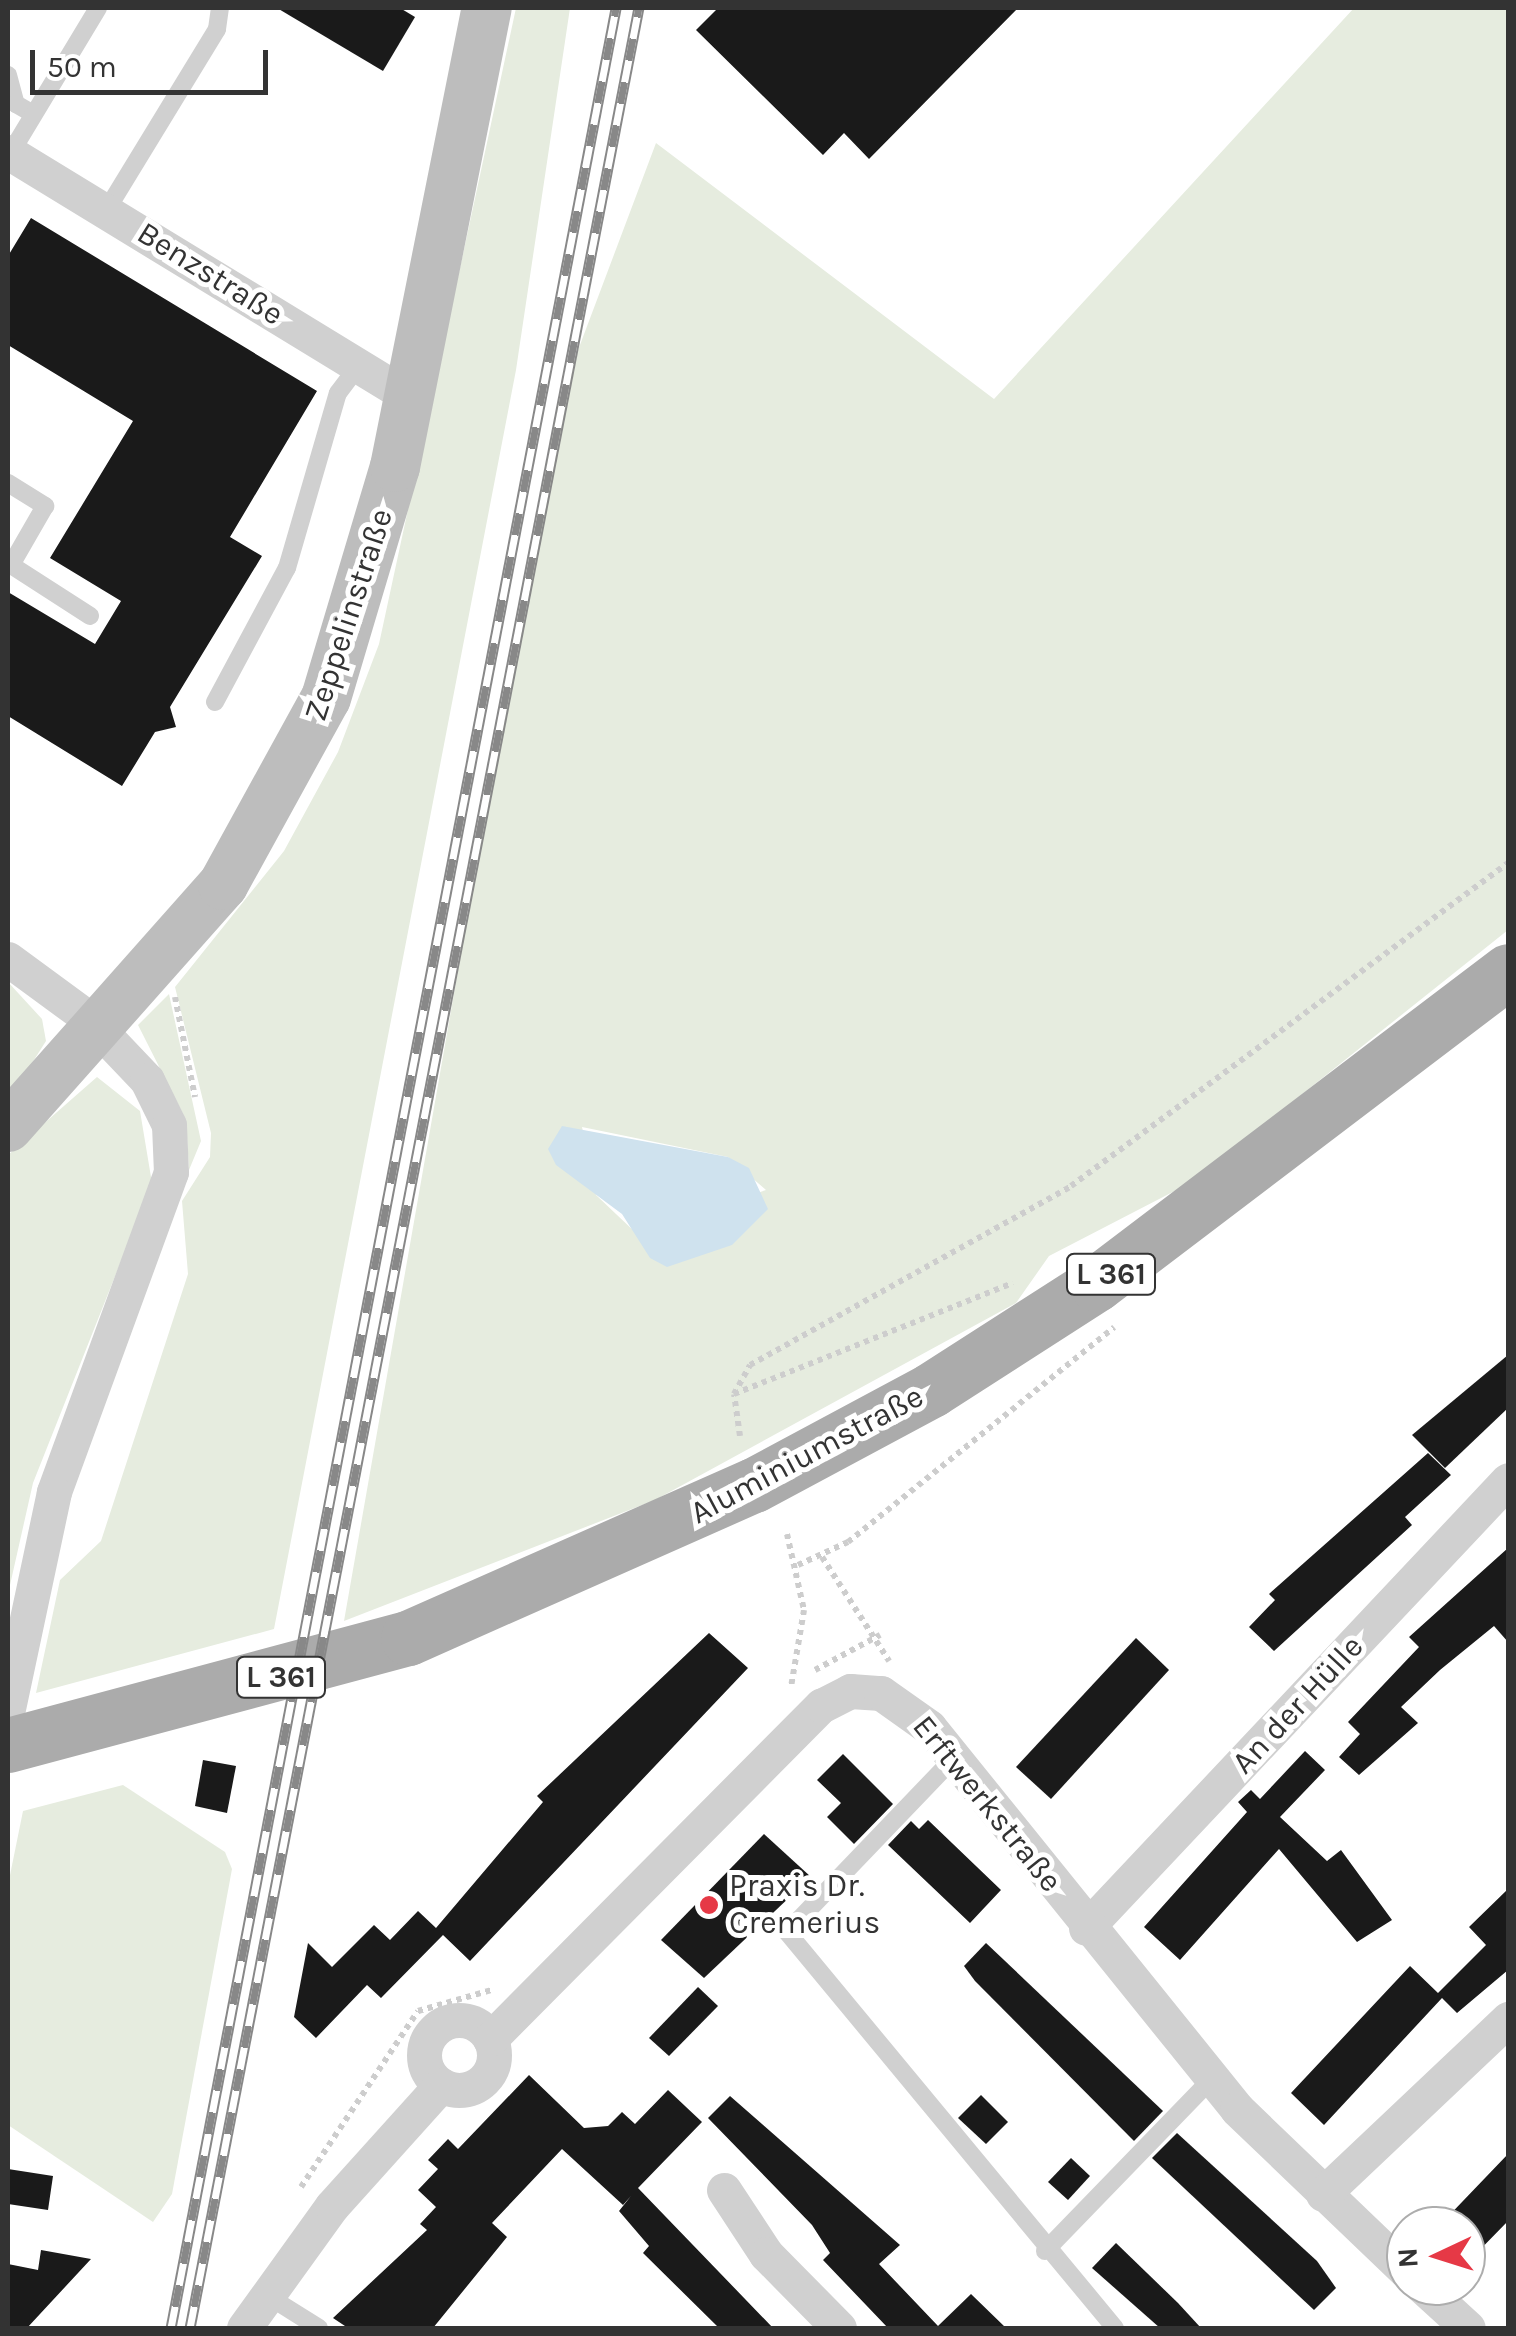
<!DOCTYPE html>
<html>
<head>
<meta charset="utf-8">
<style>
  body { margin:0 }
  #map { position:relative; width:1516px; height:2336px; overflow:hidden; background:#fff; font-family:Karla,sans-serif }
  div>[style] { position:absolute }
  .green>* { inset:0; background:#e6ecdf }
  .water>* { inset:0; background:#cfe2ee }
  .building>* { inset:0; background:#1a1a1a }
  .path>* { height:6px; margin-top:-3px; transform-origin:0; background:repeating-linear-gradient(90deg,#cdcdcd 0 5px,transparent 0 10px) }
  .lane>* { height:18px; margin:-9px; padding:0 9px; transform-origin:9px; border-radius:9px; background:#d0d0d0 }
  .street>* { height:35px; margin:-17.5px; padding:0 17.5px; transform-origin:17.5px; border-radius:17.5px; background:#d0d0d0 }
  .street>.ring { margin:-17.5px; padding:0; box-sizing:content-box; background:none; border:35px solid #d0d0d0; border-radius:50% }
  .secondary>* { height:50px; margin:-25px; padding:0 25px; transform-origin:25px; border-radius:25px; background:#bdbdbd }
  .primary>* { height:55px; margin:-27.5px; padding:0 27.5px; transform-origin:27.5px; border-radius:27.5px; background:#ababab }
  .rail>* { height:11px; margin-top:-5.5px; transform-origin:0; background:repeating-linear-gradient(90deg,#fff 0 22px,#888 0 44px); box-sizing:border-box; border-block:2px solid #888 }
  .dots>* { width:28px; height:28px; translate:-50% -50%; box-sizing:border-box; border:5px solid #fff; border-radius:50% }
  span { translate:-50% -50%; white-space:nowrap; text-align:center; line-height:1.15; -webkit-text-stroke:10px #fff; paint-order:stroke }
  .shield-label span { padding:2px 8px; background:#fff; border:2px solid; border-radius:8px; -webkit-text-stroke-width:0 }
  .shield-label { font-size:30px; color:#333; font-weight:700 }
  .street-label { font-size:32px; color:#333 }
  .poi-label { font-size:32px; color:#333 }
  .left { translate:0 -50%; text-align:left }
  .frame { position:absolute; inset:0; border:10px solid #333; pointer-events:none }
  .north { position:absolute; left:1386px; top:2206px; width:100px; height:100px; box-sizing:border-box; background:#fff; border:2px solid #adadad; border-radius:50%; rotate:266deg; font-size:28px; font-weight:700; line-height:40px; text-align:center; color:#333 }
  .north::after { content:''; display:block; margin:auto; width:35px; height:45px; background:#e63946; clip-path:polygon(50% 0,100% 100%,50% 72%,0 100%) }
  .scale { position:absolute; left:30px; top:50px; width:238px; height:45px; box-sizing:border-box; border:5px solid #333; border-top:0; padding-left:12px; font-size:30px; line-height:35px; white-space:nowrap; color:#333; -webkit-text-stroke:8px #fff; paint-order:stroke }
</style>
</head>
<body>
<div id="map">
  <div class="green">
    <div style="clip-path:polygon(516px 8px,570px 8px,516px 370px,274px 1629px,36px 1693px,60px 1580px,101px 1541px,188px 1274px,182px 1201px,210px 1157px,211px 1133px,175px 987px,284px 851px,338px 752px,379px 644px)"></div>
    <div style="clip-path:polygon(evenodd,1354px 8px,1508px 8px,1508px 930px,1192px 1182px,1049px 1256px,1016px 1303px,655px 1500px,344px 1621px,557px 406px,656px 143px,994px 399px,1354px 8px,582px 1127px,728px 1157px,766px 1190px,636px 1233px,596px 1195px,582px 1127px)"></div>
    <div style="clip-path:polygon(8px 982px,42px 1019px,46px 1041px,8px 1101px)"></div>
    <div style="clip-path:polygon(169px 994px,201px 1141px,189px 1170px,186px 1120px,138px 1025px)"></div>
    <div style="clip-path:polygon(97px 1077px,140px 1111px,152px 1183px,33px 1483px,8px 1594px,8px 1155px)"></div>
    <div style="clip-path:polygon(123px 1785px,225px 1852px,232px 1869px,172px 2194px,153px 2222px,8px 2125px,8px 1885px,23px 1811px)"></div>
  </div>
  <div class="water">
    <div style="clip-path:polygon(562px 1126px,728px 1157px,749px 1168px,768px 1209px,732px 1245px,667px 1267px,650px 1258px,622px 1214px,556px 1165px,548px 1149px)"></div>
  </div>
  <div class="building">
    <div style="clip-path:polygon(277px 8px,400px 8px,415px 17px,383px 71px)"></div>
    <div style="clip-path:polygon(718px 8px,1018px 8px,869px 159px,844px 133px,823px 155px,696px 30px)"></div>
    <div style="clip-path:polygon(31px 218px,317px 391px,230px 537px,262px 556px,170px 707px,176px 727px,155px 732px,122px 786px,8px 716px,8px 592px,95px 644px,121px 601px,50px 558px,133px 421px,8px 345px,8px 256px)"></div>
    <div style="clip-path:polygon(1508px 1355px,1508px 1408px,1445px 1468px,1412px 1435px)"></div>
    <div style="clip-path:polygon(1428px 1453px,1451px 1475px,1405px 1517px,1412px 1525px,1274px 1651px,1249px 1627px,1275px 1600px,1269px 1594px)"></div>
    <div style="clip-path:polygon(1508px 1548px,1508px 1642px,1494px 1626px,1440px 1670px,1401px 1707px,1418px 1723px,1359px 1775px,1339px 1757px,1360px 1734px,1348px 1722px,1419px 1647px,1409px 1637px)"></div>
    <div style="clip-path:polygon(709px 1633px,748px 1668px,470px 1961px,443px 1935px,381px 1998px,367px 1985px,316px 2038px,294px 2017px,308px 1943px,332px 1967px,374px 1925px,390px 1940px,418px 1911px,436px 1928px,543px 1802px,537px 1796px)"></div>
    <div style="clip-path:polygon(1136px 1638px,1169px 1670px,1051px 1799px,1016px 1767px)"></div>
    <div style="clip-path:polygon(1305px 1751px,1325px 1770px,1280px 1817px,1327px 1861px,1341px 1850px,1392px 1920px,1357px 1942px,1279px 1849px,1180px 1960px,1144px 1927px,1247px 1812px,1238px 1802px,1251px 1790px,1260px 1799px)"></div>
    <div style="clip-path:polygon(843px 1754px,893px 1804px,854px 1844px,827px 1817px,841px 1803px,817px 1780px)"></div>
    <div style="clip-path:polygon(203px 1760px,236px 1766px,227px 1813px,195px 1806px)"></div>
    <div style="clip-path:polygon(928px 1820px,1001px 1890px,970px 1923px,888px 1845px,911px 1821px,919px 1829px)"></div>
    <div style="clip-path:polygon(764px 1834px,811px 1877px,704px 1978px,661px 1940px)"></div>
    <div style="clip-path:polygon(1508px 1889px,1508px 1970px,1457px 2013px,1442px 1998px,1324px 2125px,1291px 2093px,1410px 1966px,1438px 1993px,1486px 1945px,1469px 1927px)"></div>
    <div style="clip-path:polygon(986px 1943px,1163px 2111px,1134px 2141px,975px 1981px,964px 1966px)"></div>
    <div style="clip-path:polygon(698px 1987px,718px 2006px,669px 2056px,649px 2038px)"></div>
    <div style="clip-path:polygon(529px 2075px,584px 2128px,608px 2126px,622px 2112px,635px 2124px,668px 2090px,702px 2122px,638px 2188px,773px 2328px,719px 2328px,643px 2253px,649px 2246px,619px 2211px,631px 2196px,623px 2205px,562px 2149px,492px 2223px,507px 2237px,433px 2328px,348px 2328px,333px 2318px,427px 2230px,420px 2224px,436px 2207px,418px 2190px,438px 2169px,428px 2160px,448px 2139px,458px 2149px)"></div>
    <div style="clip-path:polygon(981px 2095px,1008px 2122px,986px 2144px,958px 2118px)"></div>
    <div style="clip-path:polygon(730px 2096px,900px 2245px,879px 2264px,938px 2326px,971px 2294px,1006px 2328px,888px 2328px,823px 2260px,830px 2253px,812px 2225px,708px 2118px)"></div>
    <div style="clip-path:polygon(1177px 2133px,1317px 2261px,1336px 2288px,1314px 2310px,1152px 2158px)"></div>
    <div style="clip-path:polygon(1508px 2154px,1508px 2221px,1466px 2264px,1466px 2226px,1439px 2226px)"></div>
    <div style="clip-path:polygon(1071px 2158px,1090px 2176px,1068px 2200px,1048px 2182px)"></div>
    <div style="clip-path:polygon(8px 2169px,53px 2176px,48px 2210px,8px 2204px)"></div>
    <div style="clip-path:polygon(1116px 2243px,1178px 2303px,1201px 2328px,1160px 2328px,1092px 2268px)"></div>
    <div style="clip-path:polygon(41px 2250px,91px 2259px,27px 2328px,8px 2328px,8px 2264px,38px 2270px)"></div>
  </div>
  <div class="path">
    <div style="left:175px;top:997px;width:102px;rotate:78.7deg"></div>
    <div style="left:734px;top:1394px;width:300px;rotate:-21.7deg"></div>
    <div style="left:740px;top:1436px;width:42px;rotate:-98.1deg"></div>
    <div style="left:734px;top:1394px;width:33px;rotate:-61deg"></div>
    <div style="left:750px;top:1365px;width:368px;rotate:-29.1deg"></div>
    <div style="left:1071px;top:1186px;width:543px;rotate:-36.47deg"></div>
    <div style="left:787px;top:1534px;width:78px;rotate:77.4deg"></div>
    <div style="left:804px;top:1610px;width:78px;rotate:99.6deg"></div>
    <div style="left:822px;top:1557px;width:124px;rotate:57.2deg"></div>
    <div style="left:798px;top:1565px;width:55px;rotate:-24.7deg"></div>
    <div style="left:848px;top:1542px;width:342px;rotate:-38.9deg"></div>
    <div style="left:815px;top:1670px;width:74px;rotate:-28.3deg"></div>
    <div style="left:301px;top:2187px;width:211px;rotate:-56.4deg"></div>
    <div style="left:418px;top:2011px;width:76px;rotate:-16deg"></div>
  </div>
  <div class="lane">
    <div style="left:8px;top:75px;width:30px;rotate:75deg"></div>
    <div style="left:16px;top:104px;width:20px;rotate:30deg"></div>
    <div style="left:10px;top:154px;width:170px;rotate:-58.9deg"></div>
    <div style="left:106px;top:211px;width:213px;rotate:-58.6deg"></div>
    <div style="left:217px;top:29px;width:21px;rotate:-82deg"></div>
    <div style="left:8px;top:483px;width:44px;rotate:31.9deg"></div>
    <div style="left:45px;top:506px;width:68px;rotate:120deg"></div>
    <div style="left:11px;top:565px;width:94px;rotate:32.8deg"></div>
    <div style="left:215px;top:702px;width:152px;rotate:-61.8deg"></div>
    <div style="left:287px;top:568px;width:182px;rotate:-73.8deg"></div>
    <div style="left:338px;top:393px;width:34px;rotate:-53deg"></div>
    <div style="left:954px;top:1758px;width:241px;rotate:133.8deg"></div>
    <div style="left:787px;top:1932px;width:514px;rotate:50.37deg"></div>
    <div style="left:1045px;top:2251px;width:238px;rotate:-45.9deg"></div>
    <div style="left:268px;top:2296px;width:60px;rotate:32.1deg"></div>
  </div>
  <div class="street">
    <div style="left:8px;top:152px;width:472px;rotate:31.4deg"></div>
    <div style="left:8px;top:959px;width:98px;rotate:36.3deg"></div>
    <div style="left:87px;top:1017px;width:87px;rotate:46.4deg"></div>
    <div style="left:147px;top:1080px;width:50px;rotate:63.9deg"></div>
    <div style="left:169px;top:1125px;width:47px;rotate:87.6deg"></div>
    <div style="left:171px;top:1172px;width:341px;rotate:110.1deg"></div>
    <div style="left:54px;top:1492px;width:221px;rotate:102deg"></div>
    <div style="left:1086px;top:1928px;width:615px;rotate:-46.71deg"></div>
    <div class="ring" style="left:424px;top:2020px;width:35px;height:35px"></div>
    <div style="left:490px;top:2039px;width:470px;rotate:-45.2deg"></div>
    <div style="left:821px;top:1706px;width:33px;rotate:-27deg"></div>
    <div style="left:850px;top:1691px;width:31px;rotate:4deg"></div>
    <div style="left:881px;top:1693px;width:59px;rotate:35.3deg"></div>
    <div style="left:929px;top:1727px;width:491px;rotate:51.1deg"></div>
    <div style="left:1237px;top:2109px;width:234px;rotate:43.8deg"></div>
    <div style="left:724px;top:2190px;width:77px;rotate:56.7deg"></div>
    <div style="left:766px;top:2254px;width:104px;rotate:45.4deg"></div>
    <div style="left:1323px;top:2194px;width:255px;rotate:-43.4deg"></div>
    <div style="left:1422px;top:2286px;width:62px;rotate:42.4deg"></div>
    <div style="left:244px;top:2328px;width:150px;rotate:-54.2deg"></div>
    <div style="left:332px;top:2206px;width:163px;rotate:-48deg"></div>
  </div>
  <div class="secondary">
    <div style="left:8px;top:1127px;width:324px;rotate:-48.4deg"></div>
    <div style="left:223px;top:885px;width:213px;rotate:-61.2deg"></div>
    <div style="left:326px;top:698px;width:241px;rotate:-73.4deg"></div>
    <div style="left:395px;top:467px;width:468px;rotate:-78.7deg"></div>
  </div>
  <div class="primary">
    <div style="left:8px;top:1745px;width:414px;rotate:-15deg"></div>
    <div style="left:408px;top:1638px;width:378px;rotate:-23.9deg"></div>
    <div style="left:754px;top:1485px;width:201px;rotate:-28.2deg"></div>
    <div style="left:931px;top:1390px;width:196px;rotate:-32.7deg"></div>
    <div style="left:1096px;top:1284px;width:517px;rotate:-37.22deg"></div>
  </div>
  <div class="rail">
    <div style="left:171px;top:2328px;width:2362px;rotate:-79.14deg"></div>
    <div style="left:190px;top:2328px;width:2363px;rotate:-79.05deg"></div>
  </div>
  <div class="dots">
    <div style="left:709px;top:1905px;background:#e63946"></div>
  </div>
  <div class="shield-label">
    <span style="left:1111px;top:1274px">L 361</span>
    <span style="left:281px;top:1677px">L 361</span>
  </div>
  <div class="street-label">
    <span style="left:210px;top:274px;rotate:32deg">Benzstraße</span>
    <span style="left:349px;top:615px;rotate:-72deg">Zeppelinstraße</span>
    <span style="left:807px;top:1455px;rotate:-28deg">Aluminiumstraße</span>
    <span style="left:1298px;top:1705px;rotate:-47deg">An der Hülle</span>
    <span style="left:987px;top:1804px;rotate:51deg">Erftwerkstraße</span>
  </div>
  <div class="poi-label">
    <span class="left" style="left:729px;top:1905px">Praxis Dr.<br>Cremerius</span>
  </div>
  <div class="frame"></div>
  <div class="north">N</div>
  <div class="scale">50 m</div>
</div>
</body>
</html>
